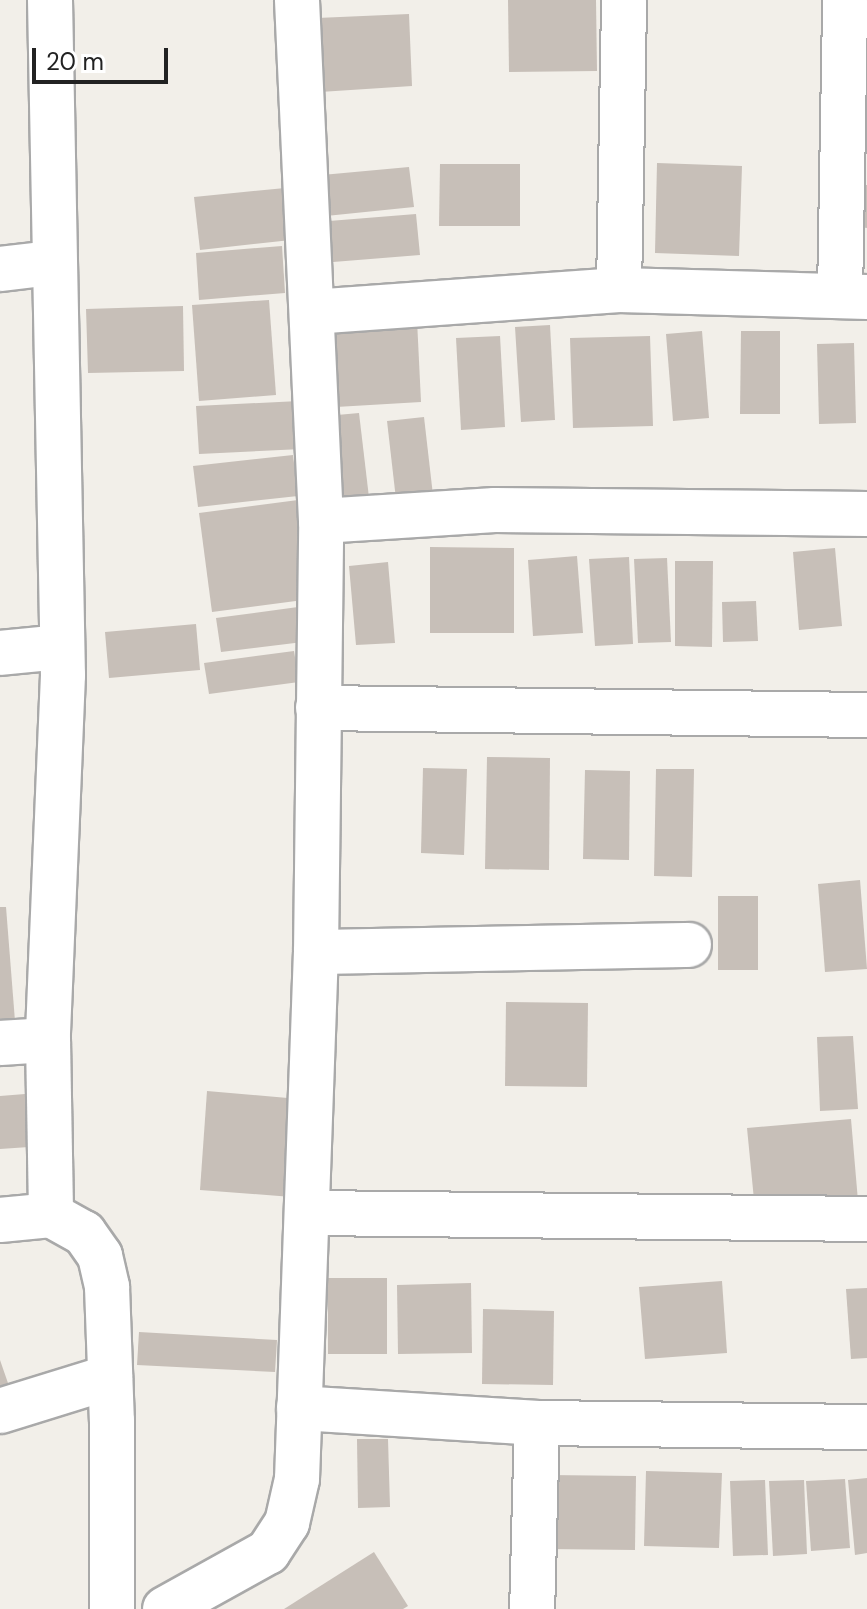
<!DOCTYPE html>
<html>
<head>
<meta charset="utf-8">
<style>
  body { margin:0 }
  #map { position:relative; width:867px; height:1609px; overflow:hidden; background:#f2efe9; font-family:"DM Sans",sans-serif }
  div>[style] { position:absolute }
  .building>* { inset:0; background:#c7bfb8 }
  .roads { filter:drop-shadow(2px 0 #a9a9a9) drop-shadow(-2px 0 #a9a9a9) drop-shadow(0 2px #a9a9a9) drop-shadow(0 -2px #a9a9a9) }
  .minor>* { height:44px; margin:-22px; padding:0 22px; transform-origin:22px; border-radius:22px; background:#fff }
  span { translate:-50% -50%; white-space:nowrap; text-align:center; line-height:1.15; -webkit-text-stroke:6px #fff; paint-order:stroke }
  .scale { position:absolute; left:32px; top:48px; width:136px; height:36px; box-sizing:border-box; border:4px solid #222; border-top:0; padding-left:10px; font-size:24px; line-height:28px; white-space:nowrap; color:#222; -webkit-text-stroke:6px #fff; paint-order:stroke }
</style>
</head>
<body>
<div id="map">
  <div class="building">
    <div style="clip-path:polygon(508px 0,596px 0,597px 71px,509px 72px)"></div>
    <div style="clip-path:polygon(409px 14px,412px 86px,320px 92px,317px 18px)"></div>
    <div style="clip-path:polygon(657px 163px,742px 166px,739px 256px,655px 253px)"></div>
    <div style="clip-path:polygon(440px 164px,520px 164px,520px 226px,439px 226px)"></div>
    <div style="clip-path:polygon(409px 167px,414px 207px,326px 216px,322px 175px)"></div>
    <div style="clip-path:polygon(861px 185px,867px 185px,867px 228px,860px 227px)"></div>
    <div style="clip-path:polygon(285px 188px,291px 240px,200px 250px,194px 197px)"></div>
    <div style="clip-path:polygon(416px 214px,420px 255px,333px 262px,329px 221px)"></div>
    <div style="clip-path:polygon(282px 246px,285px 293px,199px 300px,196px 253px)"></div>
    <div style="clip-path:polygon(269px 300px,276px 395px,199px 401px,192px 305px)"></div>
    <div style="clip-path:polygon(183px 306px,184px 371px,88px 373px,86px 309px)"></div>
    <div style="clip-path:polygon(417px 320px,421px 402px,336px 407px,330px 325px)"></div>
    <div style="clip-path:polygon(550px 325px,555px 420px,521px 422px,515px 327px)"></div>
    <div style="clip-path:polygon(702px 331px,709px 418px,673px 421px,666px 334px)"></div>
    <div style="clip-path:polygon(741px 331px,780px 331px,780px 414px,740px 414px)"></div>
    <div style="clip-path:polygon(500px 336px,505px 427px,461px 430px,456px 338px)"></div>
    <div style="clip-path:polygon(650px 336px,653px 426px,573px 428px,570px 338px)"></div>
    <div style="clip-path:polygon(854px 343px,856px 423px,819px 424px,817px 344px)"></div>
    <div style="clip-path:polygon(299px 401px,302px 449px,199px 454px,196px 406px)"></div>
    <div style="clip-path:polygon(359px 413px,370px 506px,336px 510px,326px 416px)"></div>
    <div style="clip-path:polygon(424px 417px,434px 504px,397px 508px,387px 421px)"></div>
    <div style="clip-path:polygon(293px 455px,298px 496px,198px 507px,193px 466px)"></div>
    <div style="clip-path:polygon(298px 500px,311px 599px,212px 612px,199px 513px)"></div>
    <div style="clip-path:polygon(430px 547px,514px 548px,514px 633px,430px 633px)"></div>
    <div style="clip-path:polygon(835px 548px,842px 626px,799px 630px,793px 552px)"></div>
    <div style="clip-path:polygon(577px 556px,583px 633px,533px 636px,528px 560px)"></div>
    <div style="clip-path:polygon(629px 557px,633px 644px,595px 646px,589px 559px)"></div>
    <div style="clip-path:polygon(667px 558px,671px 642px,638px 643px,634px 559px)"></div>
    <div style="clip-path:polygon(675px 561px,713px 561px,712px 647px,675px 646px)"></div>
    <div style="clip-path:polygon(388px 562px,395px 643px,356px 645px,349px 566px)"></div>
    <div style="clip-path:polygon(756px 601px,758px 641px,723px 642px,722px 602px)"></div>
    <div style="clip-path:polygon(298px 607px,303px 642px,221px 652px,216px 618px)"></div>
    <div style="clip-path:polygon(196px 624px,200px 670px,109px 678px,105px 632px)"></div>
    <div style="clip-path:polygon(294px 651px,299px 682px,209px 694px,204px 663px)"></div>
    <div style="clip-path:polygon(487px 757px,550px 758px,549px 870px,485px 869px)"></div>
    <div style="clip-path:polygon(423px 768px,467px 769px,464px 855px,421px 853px)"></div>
    <div style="clip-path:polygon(656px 769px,694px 769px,692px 877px,654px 876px)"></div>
    <div style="clip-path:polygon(585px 770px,630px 771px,629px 860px,583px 859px)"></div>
    <div style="clip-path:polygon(860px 880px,867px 969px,825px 972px,818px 884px)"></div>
    <div style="clip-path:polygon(718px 896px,758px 896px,758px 970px,718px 970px)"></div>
    <div style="clip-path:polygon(0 907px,6px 907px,15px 1021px,0 1022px)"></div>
    <div style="clip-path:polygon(506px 1002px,588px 1003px,587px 1087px,505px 1086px)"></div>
    <div style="clip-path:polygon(853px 1036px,858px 1109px,820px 1111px,817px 1037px)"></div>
    <div style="clip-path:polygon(207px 1091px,299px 1099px,292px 1197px,200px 1190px)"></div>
    <div style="clip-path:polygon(25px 1094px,29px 1147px,0 1149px,0 1096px)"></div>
    <div style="clip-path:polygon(851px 1119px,858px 1201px,755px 1210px,747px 1128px)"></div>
    <div style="clip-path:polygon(328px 1278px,387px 1278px,387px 1354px,328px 1354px)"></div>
    <div style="clip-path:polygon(722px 1281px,727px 1353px,645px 1359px,639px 1287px)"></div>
    <div style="clip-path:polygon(471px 1283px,472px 1353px,398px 1354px,397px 1285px)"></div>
    <div style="clip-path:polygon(867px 1288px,867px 1358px,851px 1359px,846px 1289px)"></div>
    <div style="clip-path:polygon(483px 1309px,554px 1311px,553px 1385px,482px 1384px)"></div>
    <div style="clip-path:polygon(139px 1332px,277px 1340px,275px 1372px,137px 1365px)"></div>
    <div style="clip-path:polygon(0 1360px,9px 1386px,0 1389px)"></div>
    <div style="clip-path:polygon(357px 1439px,388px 1439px,390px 1507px,358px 1508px)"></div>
    <div style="clip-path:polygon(646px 1471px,722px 1473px,719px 1548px,644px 1546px)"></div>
    <div style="clip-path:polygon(548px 1475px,636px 1476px,635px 1550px,547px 1549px)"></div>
    <div style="clip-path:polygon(867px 1478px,867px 1553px,855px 1555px,848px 1480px)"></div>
    <div style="clip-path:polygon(845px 1479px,850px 1548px,811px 1551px,806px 1481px)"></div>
    <div style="clip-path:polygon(765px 1480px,768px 1555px,733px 1556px,730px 1481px)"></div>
    <div style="clip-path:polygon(804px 1480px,807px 1554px,773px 1556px,769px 1481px)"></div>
    <div style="clip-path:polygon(374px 1552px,408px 1606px,403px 1609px,284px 1609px)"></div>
  </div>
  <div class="roads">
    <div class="minor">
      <div style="left:50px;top:0;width:675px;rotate:88.9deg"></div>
      <div style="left:63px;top:675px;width:365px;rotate:92.4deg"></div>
      <div style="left:48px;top:1040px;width:175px;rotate:89deg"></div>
      <div style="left:0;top:269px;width:51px;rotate:-6.7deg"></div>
      <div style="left:619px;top:290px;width:290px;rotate:-89deg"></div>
      <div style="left:840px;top:296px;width:296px;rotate:-89deg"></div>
      <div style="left:312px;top:312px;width:308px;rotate:-4.1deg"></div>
      <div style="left:619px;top:290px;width:248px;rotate:1.6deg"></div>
      <div style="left:321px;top:521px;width:174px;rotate:-3.6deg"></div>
      <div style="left:495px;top:510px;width:372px;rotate:0.6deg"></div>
      <div style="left:0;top:653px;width:61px;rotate:-5.6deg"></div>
      <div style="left:318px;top:708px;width:549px;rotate:0.73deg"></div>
      <div style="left:316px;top:952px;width:373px;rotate:-1.1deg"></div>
      <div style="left:0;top:1043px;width:48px;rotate:-3.6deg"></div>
      <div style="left:308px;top:1213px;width:559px;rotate:0.61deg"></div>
      <div style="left:0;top:1220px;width:51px;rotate:-5.6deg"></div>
      <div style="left:51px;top:1215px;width:38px;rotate:29deg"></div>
      <div style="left:84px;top:1233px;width:28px;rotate:55deg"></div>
      <div style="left:100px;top:1256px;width:32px;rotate:77deg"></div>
      <div style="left:107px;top:1287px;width:134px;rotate:87.9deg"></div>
      <div style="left:112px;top:1421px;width:188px;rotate:90deg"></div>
      <div style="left:299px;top:1408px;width:238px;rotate:3.6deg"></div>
      <div style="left:537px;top:1423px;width:186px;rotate:91.5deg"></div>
      <div style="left:0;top:1411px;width:115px;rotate:-17.2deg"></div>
      <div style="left:537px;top:1423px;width:330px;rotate:0.7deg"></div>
      <div style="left:165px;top:1609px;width:118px;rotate:-29deg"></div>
      <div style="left:268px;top:1552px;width:35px;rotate:-57deg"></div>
      <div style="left:287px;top:1523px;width:45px;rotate:-77.2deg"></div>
      <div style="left:297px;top:1479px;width:527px;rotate:-87.94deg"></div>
      <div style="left:316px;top:952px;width:431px;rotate:-89.3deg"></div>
      <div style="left:321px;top:521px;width:522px;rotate:-92.64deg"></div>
    </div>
  </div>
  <div class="scale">20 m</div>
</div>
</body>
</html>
